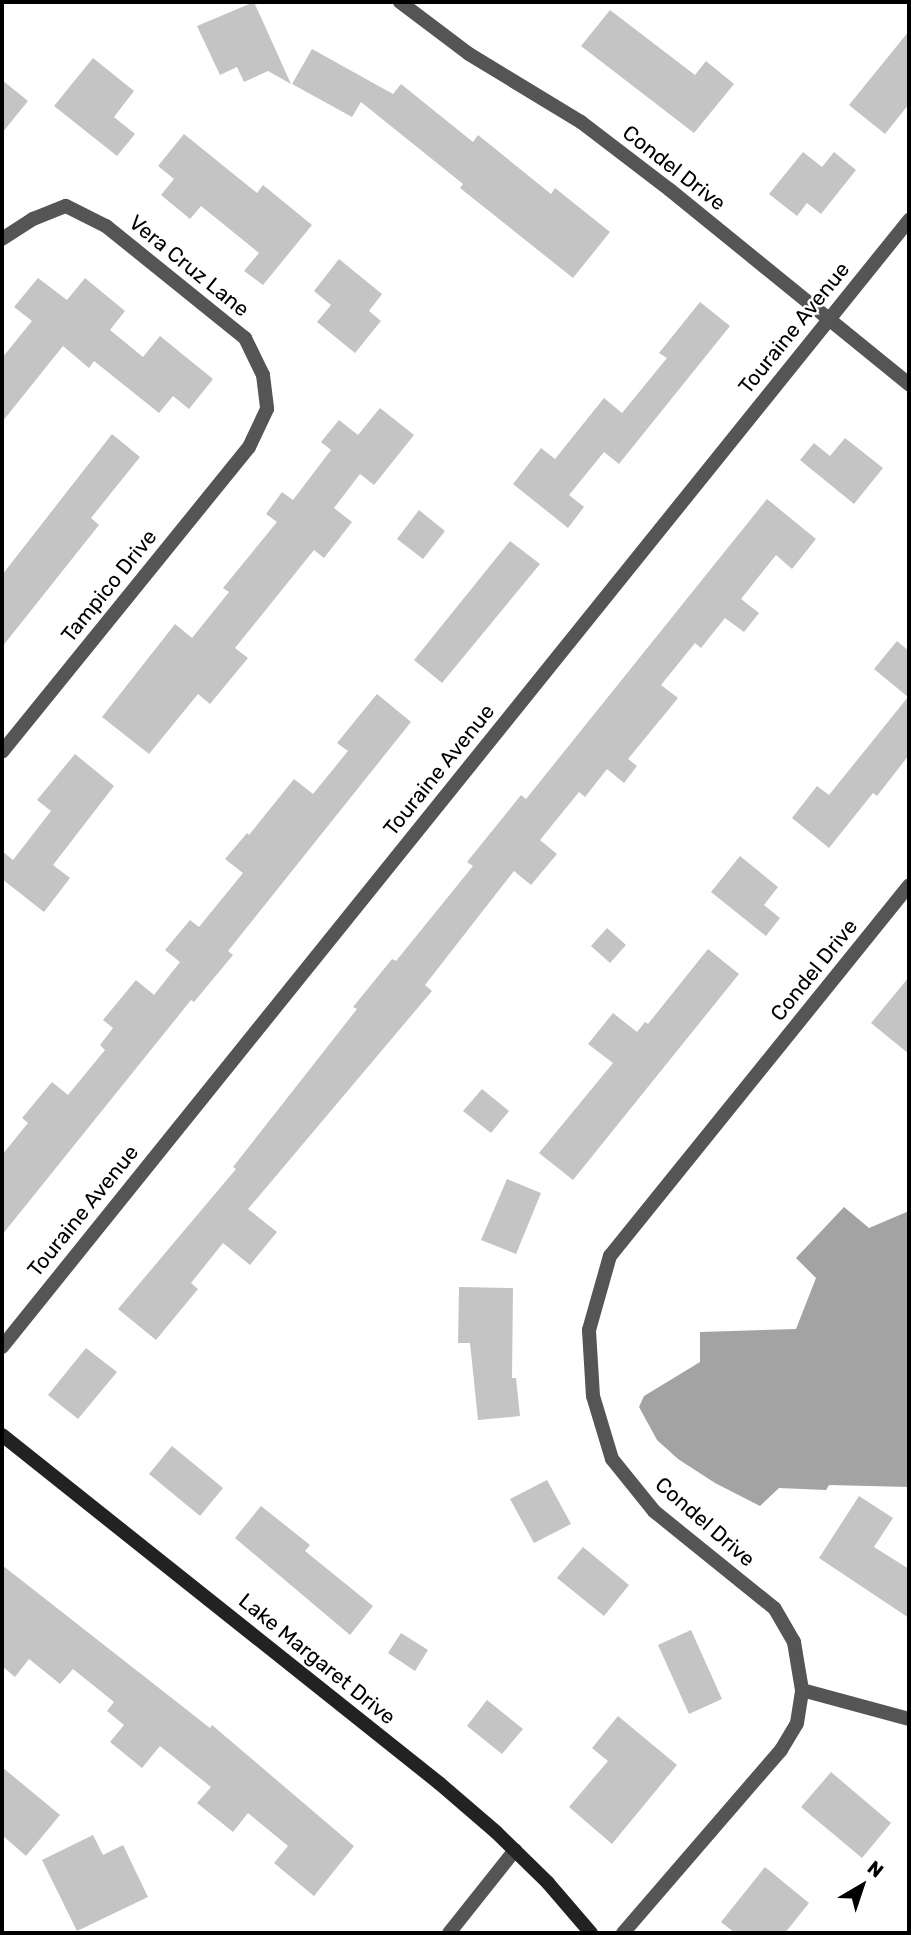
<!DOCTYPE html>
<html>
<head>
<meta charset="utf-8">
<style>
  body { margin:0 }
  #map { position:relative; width:911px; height:1935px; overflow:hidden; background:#fff; font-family:Rubik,sans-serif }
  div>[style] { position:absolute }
  .water>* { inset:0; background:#a3a3a3 }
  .building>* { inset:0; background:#c4c4c4 }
  .lane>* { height:14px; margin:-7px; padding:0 7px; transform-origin:7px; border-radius:7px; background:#555 }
  .street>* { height:14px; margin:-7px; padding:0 7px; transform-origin:7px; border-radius:7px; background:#555 }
  .secondary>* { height:14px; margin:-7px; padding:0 7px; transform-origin:7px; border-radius:7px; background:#222 }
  span { translate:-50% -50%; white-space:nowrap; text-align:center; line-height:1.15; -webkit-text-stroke:5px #fff; paint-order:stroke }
  .street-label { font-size:21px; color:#000 }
  .frame { position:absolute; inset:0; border:4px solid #000; pointer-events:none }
  .north { position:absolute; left:827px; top:1851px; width:70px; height:70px; -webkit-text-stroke:5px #fff; paint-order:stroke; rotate:39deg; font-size:19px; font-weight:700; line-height:28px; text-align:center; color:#000 }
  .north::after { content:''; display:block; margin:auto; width:24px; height:32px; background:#000; clip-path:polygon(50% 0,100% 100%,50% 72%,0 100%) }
</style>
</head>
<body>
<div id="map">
  <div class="water">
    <div style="clip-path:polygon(844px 1207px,869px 1228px,909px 1211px,909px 1487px,829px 1485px,826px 1490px,779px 1488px,760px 1506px,715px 1483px,678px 1459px,657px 1440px,639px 1407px,644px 1396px,700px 1362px,700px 1332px,796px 1329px,816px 1278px,796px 1258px)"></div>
  </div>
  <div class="building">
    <div style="clip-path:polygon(254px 2px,291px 84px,268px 71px,244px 82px,237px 67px,220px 75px,197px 26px)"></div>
    <div style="clip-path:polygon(610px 10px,695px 75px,706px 61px,734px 84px,694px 133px,581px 46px)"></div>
    <div style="clip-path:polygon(909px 31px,909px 104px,885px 134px,849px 105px)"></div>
    <div style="clip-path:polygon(312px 49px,393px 94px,401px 84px,473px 142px,478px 135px,551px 194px,555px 188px,610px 232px,573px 278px,460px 188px,463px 184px,361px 102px,352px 117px,292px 84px)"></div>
    <div style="clip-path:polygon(93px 58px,134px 91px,114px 117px,135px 134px,117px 156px,54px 106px)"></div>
    <div style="clip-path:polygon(2px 80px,28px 101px,2px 133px)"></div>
    <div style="clip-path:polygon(184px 134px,257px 193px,263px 185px,312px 225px,263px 285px,244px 271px,259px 253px,201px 206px,190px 219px,161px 195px,174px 179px,158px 166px)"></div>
    <div style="clip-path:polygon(803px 152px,822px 167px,834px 152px,856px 170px,821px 214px,807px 203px,797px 216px,769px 194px)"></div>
    <div style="clip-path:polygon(339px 259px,382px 294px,369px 311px,381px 321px,355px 353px,317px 322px,331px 305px,314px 291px)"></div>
    <div style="clip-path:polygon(38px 278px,67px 300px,85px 278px,125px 311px,110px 330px,143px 357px,160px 336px,213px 379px,189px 409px,173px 396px,159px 413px,94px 361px,89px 368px,63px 346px,2px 422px,2px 358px,32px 321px,14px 307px)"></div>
    <div style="clip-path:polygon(700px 302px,730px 326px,619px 464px,604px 452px,569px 495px,584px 507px,568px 528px,513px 484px,541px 448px,555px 459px,604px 398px,622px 413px,667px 358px,659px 353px)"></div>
    <div style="clip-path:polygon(380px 408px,414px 435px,374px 485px,360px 474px,334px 508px,352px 522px,324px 558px,314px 550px,235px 648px,248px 658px,210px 704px,198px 694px,149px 754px,102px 717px,175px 624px,192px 638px,229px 592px,223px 588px,277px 522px,266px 514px,282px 492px,293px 500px,331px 450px,321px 442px,339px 420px,358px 435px)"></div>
    <div style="clip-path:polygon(112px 434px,140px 457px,91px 518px,99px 525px,2px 647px,2px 575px)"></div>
    <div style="clip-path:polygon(845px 438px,883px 468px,854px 504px,800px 460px,814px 443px,830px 456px)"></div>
    <div style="clip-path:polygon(767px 499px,816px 539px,792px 569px,776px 555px,741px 599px,759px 613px,744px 632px,725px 618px,701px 648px,695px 643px,661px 685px,678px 698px,628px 759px,637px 766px,624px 783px,607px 769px,585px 797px,579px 792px,540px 840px,557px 854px,531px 885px,514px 871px,425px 985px,432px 991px,248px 1209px,277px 1232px,250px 1265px,223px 1243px,191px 1283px,198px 1289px,156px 1340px,118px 1309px,236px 1169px,233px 1167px,357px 1009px,353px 1007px,392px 959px,396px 961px,473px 866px,467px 862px,521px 795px,526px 799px)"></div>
    <div style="clip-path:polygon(419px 510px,445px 531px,423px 559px,397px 539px)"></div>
    <div style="clip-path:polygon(510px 541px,540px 564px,442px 683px,414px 660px)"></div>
    <div style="clip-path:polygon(897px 641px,909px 651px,909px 755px,877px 796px,873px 793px,829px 848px,792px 818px,817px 786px,829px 795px,908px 697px,874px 669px)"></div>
    <div style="clip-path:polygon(377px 694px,411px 722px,228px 951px,233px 955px,194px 1002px,191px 1000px,2px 1235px,2px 1155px,28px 1123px,22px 1118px,52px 1082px,68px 1095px,105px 1050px,100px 1045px,113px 1028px,103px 1020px,136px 980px,154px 995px,180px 962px,165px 950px,190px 920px,199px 927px,243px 873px,225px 859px,247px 833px,249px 835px,294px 779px,313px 794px,348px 751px,337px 743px)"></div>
    <div style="clip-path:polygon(75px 754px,114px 786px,53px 865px,70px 878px,44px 912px,2px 879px,2px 851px,13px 860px,51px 811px,37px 800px)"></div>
    <div style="clip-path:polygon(740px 856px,778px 887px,764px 905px,780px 918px,766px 936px,711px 892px)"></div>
    <div style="clip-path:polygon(607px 928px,626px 945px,610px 963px,591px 946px)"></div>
    <div style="clip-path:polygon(708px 949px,739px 974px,573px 1180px,539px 1153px,613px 1063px,588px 1044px,613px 1013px,637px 1032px,645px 1022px,648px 1024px)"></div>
    <div style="clip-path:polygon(909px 977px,909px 1054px,871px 1023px)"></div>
    <div style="clip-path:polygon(482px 1089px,509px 1111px,491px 1133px,463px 1111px)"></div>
    <div style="clip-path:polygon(507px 1179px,541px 1193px,516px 1254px,481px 1240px)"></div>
    <div style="clip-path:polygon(459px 1287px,513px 1288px,512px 1378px,516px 1378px,520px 1416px,478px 1420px,470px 1343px,458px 1343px)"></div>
    <div style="clip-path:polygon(86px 1348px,117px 1372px,78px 1419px,48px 1395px)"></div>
    <div style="clip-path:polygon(172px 1446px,223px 1488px,200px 1516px,149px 1474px)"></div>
    <div style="clip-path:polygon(547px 1480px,571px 1524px,534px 1543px,510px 1499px)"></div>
    <div style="clip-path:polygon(859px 1496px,893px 1518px,874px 1547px,909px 1569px,909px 1618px,819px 1558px)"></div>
    <div style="clip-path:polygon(261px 1506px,310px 1545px,305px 1551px,373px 1606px,350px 1635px,235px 1538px)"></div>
    <div style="clip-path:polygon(583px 1547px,629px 1585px,604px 1616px,557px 1578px)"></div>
    <div style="clip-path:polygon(2px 1565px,210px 1728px,212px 1725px,354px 1846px,314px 1896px,274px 1863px,288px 1846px,248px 1813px,233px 1832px,197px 1803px,211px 1787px,160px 1746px,142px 1768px,110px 1742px,124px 1725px,107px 1711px,114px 1702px,73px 1669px,60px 1684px,29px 1659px,15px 1677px,2px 1666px)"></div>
    <div style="clip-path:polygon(691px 1630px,722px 1699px,689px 1714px,658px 1645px)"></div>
    <div style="clip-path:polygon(401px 1633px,428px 1650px,415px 1671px,388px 1653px)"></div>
    <div style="clip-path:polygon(487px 1700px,523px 1729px,502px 1754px,467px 1726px)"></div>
    <div style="clip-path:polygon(618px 1716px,677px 1765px,612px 1844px,569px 1807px,608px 1761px,592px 1748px)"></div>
    <div style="clip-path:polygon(2px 1767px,60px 1815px,26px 1856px,2px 1835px)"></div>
    <div style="clip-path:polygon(831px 1772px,891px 1823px,862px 1858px,801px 1807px)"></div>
    <div style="clip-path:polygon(93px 1835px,103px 1855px,123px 1845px,148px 1897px,77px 1931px,42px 1860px)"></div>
    <div style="clip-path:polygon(765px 1867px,809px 1903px,785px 1933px,735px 1933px,721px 1922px)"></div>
  </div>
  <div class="lane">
    <div style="left:449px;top:1933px;width:106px;rotate:-51.5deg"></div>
  </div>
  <div class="street">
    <div style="left:400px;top:2px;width:86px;rotate:37deg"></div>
    <div style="left:469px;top:54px;width:131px;rotate:31.3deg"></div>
    <div style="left:581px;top:122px;width:112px;rotate:37.4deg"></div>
    <div style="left:670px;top:190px;width:308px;rotate:39.1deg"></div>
    <div style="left:2px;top:239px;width:37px;rotate:-33deg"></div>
    <div style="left:33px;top:219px;width:35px;rotate:-22deg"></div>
    <div style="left:66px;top:206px;width:45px;rotate:26.6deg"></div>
    <div style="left:106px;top:226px;width:179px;rotate:38.9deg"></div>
    <div style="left:245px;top:338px;width:41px;rotate:64.1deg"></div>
    <div style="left:263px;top:375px;width:34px;rotate:83deg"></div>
    <div style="left:267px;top:409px;width:42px;rotate:115.3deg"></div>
    <div style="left:249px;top:447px;width:392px;rotate:129deg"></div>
    <div style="left:2px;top:1347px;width:1447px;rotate:-51.17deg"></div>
    <div style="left:802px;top:1690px;width:111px;rotate:15.2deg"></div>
    <div style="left:623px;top:1933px;width:242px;rotate:-49.2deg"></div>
    <div style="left:781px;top:1750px;width:31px;rotate:-59deg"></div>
    <div style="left:797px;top:1723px;width:33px;rotate:-81deg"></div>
    <div style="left:802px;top:1690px;width:49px;rotate:-99.5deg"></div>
    <div style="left:794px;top:1642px;width:39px;rotate:-120deg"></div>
    <div style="left:774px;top:1608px;width:154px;rotate:-141.1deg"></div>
    <div style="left:654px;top:1511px;width:67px;rotate:-128.9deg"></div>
    <div style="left:612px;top:1459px;width:66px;rotate:-106.8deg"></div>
    <div style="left:593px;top:1396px;width:66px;rotate:-93.5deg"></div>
    <div style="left:589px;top:1330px;width:77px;rotate:-74.2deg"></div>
    <div style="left:610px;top:1256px;width:476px;rotate:-51.1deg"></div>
  </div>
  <div class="secondary">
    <div style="left:2px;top:1435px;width:559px;rotate:38.53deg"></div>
    <div style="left:439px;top:1783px;width:75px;rotate:40.7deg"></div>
    <div style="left:496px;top:1832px;width:73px;rotate:44.4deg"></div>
    <div style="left:548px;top:1883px;width:66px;rotate:49.3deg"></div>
  </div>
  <div class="street-label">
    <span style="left:674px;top:168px;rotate:38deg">Condel Drive</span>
    <span style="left:189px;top:266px;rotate:39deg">Vera Cruz Lane</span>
    <span style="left:794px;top:328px;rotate:-51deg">Touraine Avenue</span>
    <span style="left:109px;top:586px;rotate:-51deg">Tampico Drive</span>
    <span style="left:439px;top:770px;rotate:-51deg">Touraine Avenue</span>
    <span style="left:814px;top:970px;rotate:-51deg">Condel Drive</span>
    <span style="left:83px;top:1211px;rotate:-51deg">Touraine Avenue</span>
    <span style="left:705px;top:1522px;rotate:41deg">Condel Drive</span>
    <span style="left:317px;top:1659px;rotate:39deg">Lake Margaret Drive</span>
  </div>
  <div class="frame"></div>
  <div class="north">N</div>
</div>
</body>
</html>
